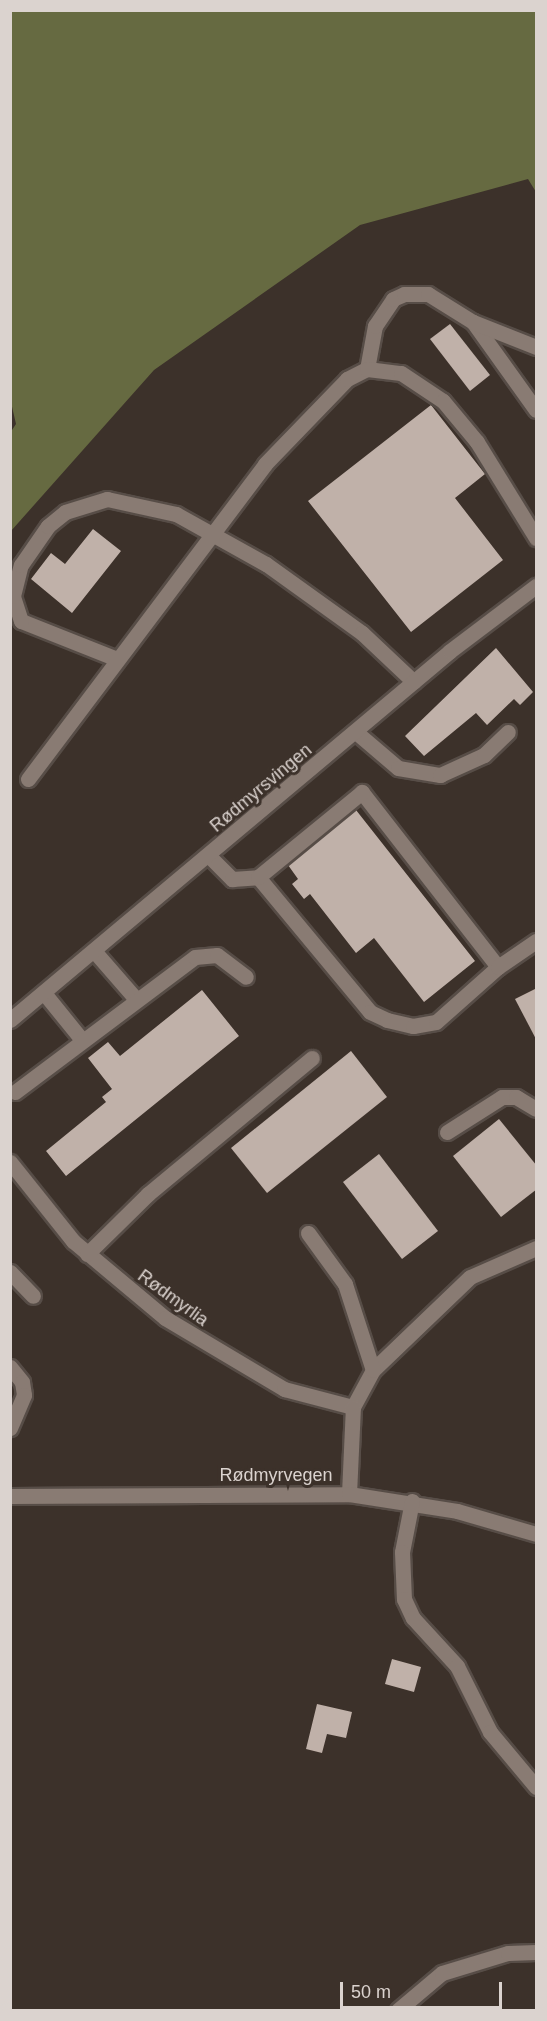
<!DOCTYPE html>
<html>
<head>
<meta charset="utf-8">
<style>
  body { margin:0 }
  #map { position:relative; width:547px; height:2021px; overflow:hidden; background:#3c312a; font-family:Arial,sans-serif }
  div>[style] { position:absolute }
  .forest>* { inset:0; background:#666a41 }
  .building>* { inset:0; background:#c0b1a9 }
  .roads { filter:drop-shadow(2px 0 #574d47) drop-shadow(-2px 0 #574d47) drop-shadow(0 2px #574d47) drop-shadow(0 -2px #574d47) }
  .minor>* { height:15px; margin:-7.5px; padding:0 7.5px; transform-origin:7.5px; border-radius:7.5px; background:#897b73 }
  span { translate:-50% -50%; white-space:nowrap; text-align:center; line-height:1.15; -webkit-text-stroke:6px #3c312a; paint-order:stroke }
  .street-label { font-size:18px; color:#dbd3cf }
  .frame { position:absolute; inset:0; border:12px solid #dbd3cf; pointer-events:none }
  .scale { position:absolute; left:340px; top:1982px; width:162px; height:27px; box-sizing:border-box; border:3px solid #dbd3cf; border-top:0; padding-left:8px; font-size:18px; line-height:21px; white-space:nowrap; color:#dbd3cf; -webkit-text-stroke:4px #3c312a; paint-order:stroke }
</style>
</head>
<body>
<div id="map">
  <div class="forest">
    <div style="clip-path:polygon(11px 10px,536px 11px,536px 192px,528px 179px,360px 225px,154px 370px,11px 531px,10px 433px,16px 424px,10px 398px)"></div>
  </div>
  <div class="building">
    <div style="clip-path:polygon(450px 324px,490px 375px,470px 391px,430px 339px)"></div>
    <div style="clip-path:polygon(431px 405px,485px 474px,455px 498px,503px 560px,411px 632px,308px 501px)"></div>
    <div style="clip-path:polygon(93px 529px,121px 551px,72px 613px,31px 579px,51px 553px,65px 564px)"></div>
    <div style="clip-path:polygon(496px 648px,533px 692px,520px 705px,514px 699px,487px 725px,476px 713px,424px 756px,405px 736px)"></div>
    <div style="clip-path:polygon(356px 810px,475px 961px,424px 1002px,374px 938px,356px 953px,310px 894px,304px 899px,292px 884px,298px 879px,288px 865px)"></div>
    <div style="clip-path:polygon(537px 988px,537px 1041px,515px 999px)"></div>
    <div style="clip-path:polygon(202px 990px,239px 1036px,66px 1176px,46px 1151px,106px 1102px,102px 1097px,112px 1089px,88px 1058px,108px 1042px,120px 1056px)"></div>
    <div style="clip-path:polygon(351px 1051px,387px 1097px,267px 1193px,231px 1148px)"></div>
    <div style="clip-path:polygon(499px 1119px,537px 1166px,537px 1189px,501px 1217px,453px 1156px)"></div>
    <div style="clip-path:polygon(379px 1154px,438px 1231px,402px 1259px,343px 1182px)"></div>
    <div style="clip-path:polygon(392px 1659px,421px 1667px,414px 1692px,385px 1684px)"></div>
    <div style="clip-path:polygon(317px 1704px,352px 1712px,346px 1738px,327px 1734px,322px 1753px,306px 1749px)"></div>
  </div>
  <div class="roads">
    <div class="minor">
      <div style="left:473px;top:322px;width:108px;rotate:54.4deg"></div>
      <div style="left:367px;top:369px;width:44px;rotate:-79.5deg"></div>
      <div style="left:375px;top:326px;width:32px;rotate:-56deg"></div>
      <div style="left:393px;top:299px;width:12px;rotate:-24deg"></div>
      <div style="left:404px;top:294px;width:24px"></div>
      <div style="left:428px;top:294px;width:53px;rotate:31.9deg"></div>
      <div style="left:473px;top:322px;width:68px;rotate:21.6deg"></div>
      <div style="left:117px;top:659px;width:103px;rotate:-158.4deg"></div>
      <div style="left:21px;top:621px;width:26px;rotate:-108deg"></div>
      <div style="left:13px;top:596px;width:32px;rotate:-76deg"></div>
      <div style="left:21px;top:565px;width:47px;rotate:-55.3deg"></div>
      <div style="left:48px;top:526px;width:22px;rotate:-39deg"></div>
      <div style="left:65px;top:512px;width:44px;rotate:-17.2deg"></div>
      <div style="left:107px;top:499px;width:71px;rotate:12.3deg"></div>
      <div style="left:176px;top:514px;width:103px;rotate:29.1deg"></div>
      <div style="left:266px;top:564px;width:118px;rotate:35.7deg"></div>
      <div style="left:362px;top:633px;width:71px;rotate:43.3deg"></div>
      <div style="left:357px;top:733px;width:54px;rotate:40.5deg"></div>
      <div style="left:398px;top:768px;width:43px;rotate:9.5deg"></div>
      <div style="left:440px;top:775px;width:48px;rotate:-24.4deg"></div>
      <div style="left:484px;top:755px;width:33px;rotate:-44deg"></div>
      <div style="left:28px;top:779px;width:394px;rotate:-53deg"></div>
      <div style="left:265px;top:464px;width:118px;rotate:-46deg"></div>
      <div style="left:347px;top:379px;width:22px;rotate:-27deg"></div>
      <div style="left:367px;top:369px;width:34px;rotate:7deg"></div>
      <div style="left:401px;top:373px;width:50px;rotate:33.7deg"></div>
      <div style="left:443px;top:401px;width:53px;rotate:50.3deg"></div>
      <div style="left:477px;top:442px;width:113px;rotate:58.4deg"></div>
      <div style="left:209px;top:856px;width:33px;rotate:45deg"></div>
      <div style="left:232px;top:879px;width:26px;rotate:-4deg"></div>
      <div style="left:258px;top:877px;width:175px;rotate:50.3deg"></div>
      <div style="left:370px;top:1012px;width:19px;rotate:25deg"></div>
      <div style="left:387px;top:1020px;width:27px;rotate:13deg"></div>
      <div style="left:413px;top:1026px;width:23px;rotate:-10deg"></div>
      <div style="left:436px;top:1022px;width:83px;rotate:-41.6deg"></div>
      <div style="left:498px;top:967px;width:222px;rotate:-127.9deg"></div>
      <div style="left:362px;top:792px;width:134px;rotate:140.7deg"></div>
      <div style="left:95px;top:952px;width:61px;rotate:49deg"></div>
      <div style="left:498px;top:967px;width:46px;rotate:-34.4deg"></div>
      <div style="left:44px;top:993px;width:60px;rotate:51deg"></div>
      <div style="left:10px;top:1020px;width:574px;rotate:-39.98deg"></div>
      <div style="left:450px;top:651px;width:108px;rotate:-37.1deg"></div>
      <div style="left:15px;top:1092px;width:225px;rotate:-36.9deg"></div>
      <div style="left:195px;top:957px;width:22px;rotate:-5deg"></div>
      <div style="left:217px;top:955px;width:36px;rotate:37deg"></div>
      <div style="left:447px;top:1132px;width:65px;rotate:-32.5deg"></div>
      <div style="left:502px;top:1097px;width:14px"></div>
      <div style="left:516px;top:1097px;width:23px;rotate:31deg"></div>
      <div style="left:10px;top:1162px;width:101px;rotate:51.4deg"></div>
      <div style="left:73px;top:1241px;width:120px;rotate:39.9deg"></div>
      <div style="left:165px;top:1318px;width:139px;rotate:30.8deg"></div>
      <div style="left:284px;top:1389px;width:71px;rotate:14.6deg"></div>
      <div style="left:353px;top:1407px;width:42px;rotate:-61.6deg"></div>
      <div style="left:373px;top:1370px;width:134px;rotate:-43.8deg"></div>
      <div style="left:470px;top:1277px;width:72px;rotate:-23.7deg"></div>
      <div style="left:308px;top:1233px;width:63px;rotate:54deg"></div>
      <div style="left:345px;top:1284px;width:90px;rotate:72deg"></div>
      <div style="left:87px;top:1254px;width:86px;rotate:-44.5deg"></div>
      <div style="left:148px;top:1194px;width:213px;rotate:-39.7deg"></div>
      <div style="left:10px;top:1272px;width:33px;rotate:46deg"></div>
      <div style="left:10px;top:1367px;width:19px;rotate:51deg"></div>
      <div style="left:22px;top:1382px;width:13px;rotate:81deg"></div>
      <div style="left:24px;top:1395px;width:36px;rotate:113deg"></div>
      <div style="left:349px;top:1494px;width:87px;rotate:-87.4deg"></div>
      <div style="left:10px;top:1496px;width:339px;rotate:-0.3deg"></div>
      <div style="left:349px;top:1494px;width:109px;rotate:8.9deg"></div>
      <div style="left:457px;top:1511px;width:82px;rotate:16.2deg"></div>
      <div style="left:412px;top:1501px;width:52px;rotate:101.1deg"></div>
      <div style="left:402px;top:1552px;width:47px;rotate:87.6deg"></div>
      <div style="left:404px;top:1599px;width:21px;rotate:65deg"></div>
      <div style="left:413px;top:1618px;width:65px;rotate:47.5deg"></div>
      <div style="left:457px;top:1666px;width:74px;rotate:63.4deg"></div>
      <div style="left:490px;top:1732px;width:72px;rotate:50.1deg"></div>
      <div style="left:398px;top:2010px;width:57px;rotate:-40.1deg"></div>
      <div style="left:442px;top:1973px;width:69px;rotate:-16.9deg"></div>
      <div style="left:508px;top:1953px;width:28px;rotate:-2deg"></div>
    </div>
  </div>
  <div class="street-label">
    <span style="left:261px;top:788px;rotate:-40deg">Rødmyrsvingen</span>
    <span style="left:173px;top:1298px;rotate:36deg">Rødmyrlia</span>
    <span style="left:276px;top:1475px">Rødmyrvegen</span>
  </div>
  <div class="frame"></div>
  <div class="scale">50 m</div>
</div>
</body>
</html>
